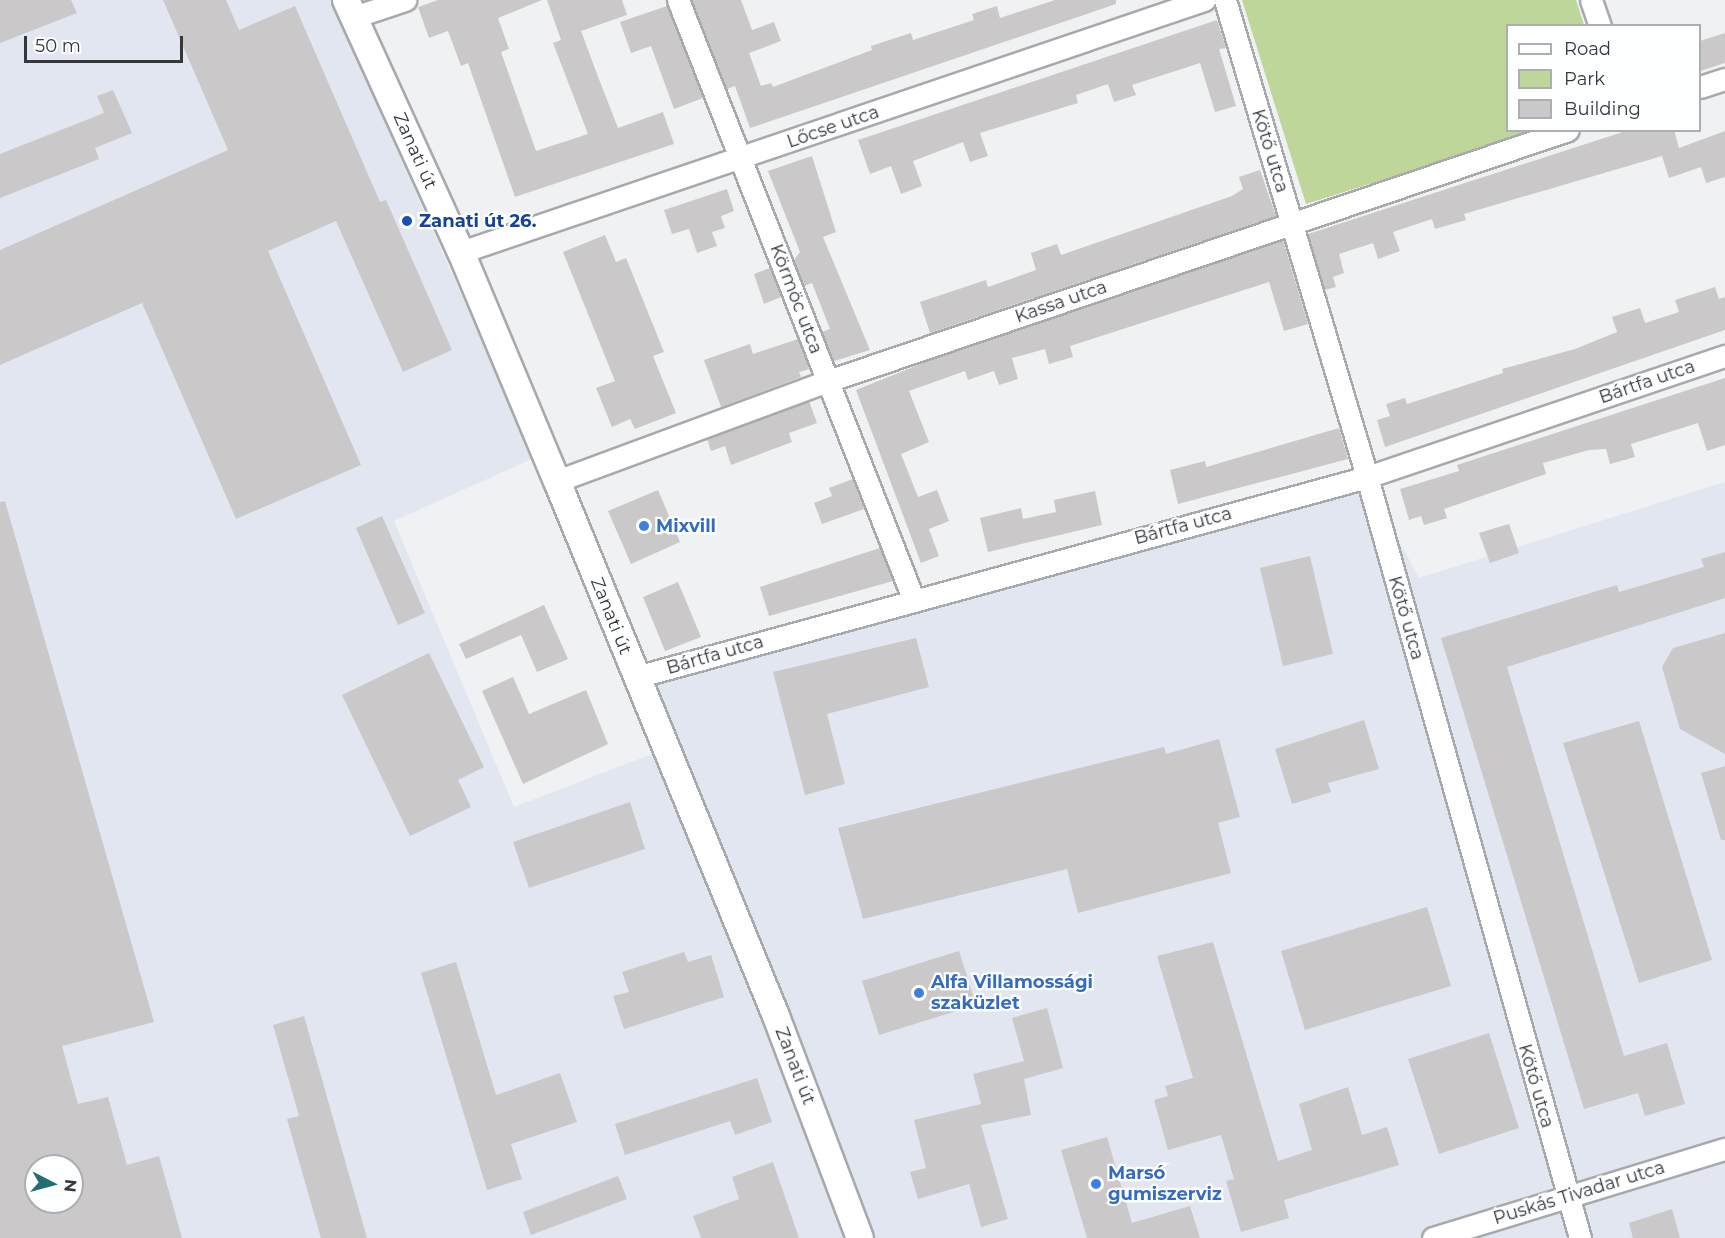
<!DOCTYPE html>
<html>
<head>
<meta charset="utf-8">
<style>
  body { margin:0 }
  #map { position:relative; width:1725px; height:1238px; overflow:hidden; background:#eff1f3; font-family:Montserrat,sans-serif }
  div>[style] { position:absolute }
  .built>* { inset:0; background:#e2e6f0 }
  .green>* { inset:0; background:#bfd69a }
  .building>* { inset:0; background:#cbc8ca }
  .roads { filter:drop-shadow(2px 0 #a8a9ac) drop-shadow(-2px 0 #a8a9ac) drop-shadow(0 2px #a8a9ac) drop-shadow(0 -2px #a8a9ac) }
  .minor>* { height:21px; margin:-10.5px; padding:0 10.5px; transform-origin:10.5px; border-radius:10.5px; background:#fff }
  .tertiary>* { height:26px; margin:-13px; padding:0 13px; transform-origin:13px; border-radius:13px; background:#fff }
  .dots>* { width:16px; height:16px; translate:-50% -50%; box-sizing:border-box; border:3px solid #fdfeff; border-radius:50% }
  span { translate:-50% -50%; white-space:nowrap; text-align:center; line-height:1.15; -webkit-text-stroke:4.5px #fdfeff; paint-order:stroke }
  .street-label { font-size:18px; color:#363738 }
  .transit-label { font-size:18px; color:#164399; font-weight:700 }
  .left { translate:0 -50%; text-align:left }
  .shop-label { font-size:18px; color:#366cbe; font-weight:700 }
  .legend { position:absolute; left:1506px; top:24px; width:195px; height:108px; box-sizing:border-box; background:#fdfeff; border:2px solid #adaeaf; margin:0; padding:8px 10px; list-style:none; font-size:18px; color:#363738 }
  .legend li { display:flex; align-items:center; gap:12px; height:30px }
  .legend b { width:30px; border:2px solid #adaeaf }
  .north { position:absolute; left:24px; top:1154px; width:60px; height:60px; box-sizing:border-box; background:#fdfeff; border:2px solid #adaeaf; border-radius:50%; rotate:96deg; font-size:16px; font-weight:700; line-height:24px; text-align:center; color:#363738 }
  .north::after { content:''; display:block; margin:auto; width:21px; height:27px; background:#226e70; clip-path:polygon(50% 0,100% 100%,50% 72%,0 100%) }
  .scale { position:absolute; left:24px; top:36px; width:159px; height:27px; box-sizing:border-box; border:3px solid #363738; border-top:0; padding-left:8px; font-size:18px; line-height:21px; white-space:nowrap; color:#363738; -webkit-text-stroke:4px #fdfeff; paint-order:stroke }
</style>
</head>
<body>
<div id="map">
  <div class="built">
    <div style="clip-path:polygon(evenodd,0 0,330px 0,534px 458px,394px 521px,514px 807px,660px 751px,635px 685px,1367px 481px,1419px 578px,1725px 482px,1725px 1238px,0 1238px,0 0,36px 1166px,72px 1166px,72px 1202px,36px 1202px,36px 1166px)"></div>
  </div>
  <div class="green">
    <div style="clip-path:polygon(1242px 0,1576px 0,1584px 25px,1508px 26px,1508px 130px,1537px 131px,1306px 204px)"></div>
  </div>
  <div class="building">
    <div style="clip-path:polygon(0 0,71px 0,77px 13px,0 43px)"></div>
    <div style="clip-path:polygon(163px 0,226px 0,239px 30px,295px 6px,380px 202px,386px 200px,452px 350px,403px 372px,336px 221px,268px 251px,361px 465px,236px 519px,142px 303px,0 365px,0 250px,228px 150px)"></div>
    <div style="clip-path:polygon(438px 0,542px 0,498px 18px,509px 49px,501px 52px,536px 151px,588px 134px,553px 43px,561px 40px,547px 0,622px 0,627px 15px,581px 31px,597px 74px,618px 128px,663px 112px,674px 144px,515px 197px,468px 63px,461px 66px,448px 31px,429px 38px,418px 7px)"></div>
    <div style="clip-path:polygon(692px 0,741px 0,752px 30px,774px 22px,781px 41px,749px 53px,761px 86px,771px 83px,773px 87px,872px 50px,871px 46px,911px 33px,913px 40px,974px 20px,972px 14px,997px 6px,1000px 18px,1055px 0,1116px 0,1116px 4px,750px 128px,735px 86px,727px 89px)"></div>
    <div style="clip-path:polygon(667px 6px,703px 98px,674px 109px,651px 46px,631px 53px,620px 22px)"></div>
    <div style="clip-path:polygon(1217px 20px,1226px 48px,1219px 49px,1236px 106px,1215px 112px,1200px 63px,1132px 85px,1136px 95px,1114px 102px,1108px 84px,1076px 95px,1078px 103px,980px 133px,988px 156px,970px 162px,963px 142px,913px 161px,922px 186px,901px 194px,891px 166px,870px 174px,858px 140px)"></div>
    <div style="clip-path:polygon(1725px 33px,1725px 63px,1700px 71px,1700px 41px)"></div>
    <div style="clip-path:polygon(113px 90px,132px 133px,95px 148px,99px 159px,0 198px,0 154px,104px 113px,97px 96px)"></div>
    <div style="clip-path:polygon(1629px 130px,1674px 130px,1679px 148px,1725px 131px,1725px 177px,1706px 183px,1701px 167px,1669px 178px,1662px 156px,1464px 214px,1466px 220px,1435px 229px,1432px 219px,1393px 232px,1400px 251px,1378px 259px,1373px 243px,1339px 254px,1344px 273px,1333px 277px,1336px 287px,1325px 290px,1308px 234px)"></div>
    <div style="clip-path:polygon(812px 156px,836px 232px,823px 237px,870px 350px,834px 361px,822px 332px,830px 329px,812px 283px,804px 286px,794px 260px,800px 252px,768px 171px)"></div>
    <div style="clip-path:polygon(1260px 170px,1276px 216px,930px 333px,920px 302px,986px 280px,988px 287px,1036px 270px,1031px 253px,1057px 244px,1061px 255px,1232px 196px,1243px 189px,1239px 177px)"></div>
    <div style="clip-path:polygon(727px 189px,734px 211px,721px 216px,725px 228px,712px 232px,717px 246px,697px 253px,689px 229px,672px 234px,664px 210px)"></div>
    <div style="clip-path:polygon(605px 235px,616px 262px,626px 258px,664px 352px,653px 356px,676px 413px,635px 429px,630px 419px,612px 427px,596px 388px,615px 381px,563px 252px)"></div>
    <div style="clip-path:polygon(1283px 240px,1308px 324px,1284px 331px,1269px 282px,1070px 346px,1073px 357px,1049px 364px,1045px 349px,1012px 358px,1018px 379px,999px 385px,994px 371px,968px 380px,965px 371px,909px 391px,929px 442px,901px 454px,918px 497px,937px 490px,949px 521px,929px 529px,939px 556px,921px 563px,856px 390px,938px 357px)"></div>
    <div style="clip-path:polygon(770px 268px,781px 297px,764px 304px,754px 274px)"></div>
    <div style="clip-path:polygon(1715px 287px,1719px 299px,1725px 297px,1725px 330px,1385px 447px,1377px 420px,1390px 416px,1386px 404px,1405px 398px,1407px 404px,1503px 373px,1502px 369px,1575px 349px,1617px 332px,1612px 317px,1640px 308px,1645px 323px,1679px 312px,1675px 300px)"></div>
    <div style="clip-path:polygon(798px 339px,809px 369px,799px 372px,801px 377px,721px 407px,704px 360px,750px 344px,753px 354px)"></div>
    <div style="clip-path:polygon(1725px 378px,1725px 445px,1707px 451px,1698px 423px,1631px 444px,1635px 457px,1610px 464px,1606px 449px,1589px 450px,1543px 463px,1546px 474px,1444px 509px,1447px 518px,1424px 525px,1421px 516px,1409px 520px,1400px 489px,1459px 471px,1457px 465px)"></div>
    <div style="clip-path:polygon(809px 401px,817px 423px,789px 433px,792px 442px,731px 465px,725px 446px,711px 451px,707px 439px)"></div>
    <div style="clip-path:polygon(1339px 428px,1348px 459px,1178px 504px,1170px 470px,1205px 461px,1206px 467px)"></div>
    <div style="clip-path:polygon(853px 479px,864px 509px,822px 524px,814px 503px,832px 496px,829px 488px)"></div>
    <div style="clip-path:polygon(658px 490px,680px 542px,631px 564px,608px 511px)"></div>
    <div style="clip-path:polygon(1095px 491px,1102px 525px,988px 552px,980px 518px,1021px 508px,1023px 519px,1056px 512px,1054px 500px)"></div>
    <div style="clip-path:polygon(evenodd,5px 501px,154px 1022px,62px 1046px,78px 1104px,108px 1097px,127px 1165px,159px 1156px,182px 1238px,0 1238px,0 502px,5px 501px,36px 1166px,72px 1166px,72px 1202px,36px 1202px,36px 1166px)"></div>
    <div style="clip-path:polygon(382px 516px,425px 613px,398px 625px,356px 528px)"></div>
    <div style="clip-path:polygon(1509px 524px,1519px 553px,1490px 563px,1479px 533px)"></div>
    <div style="clip-path:polygon(880px 548px,893px 581px,769px 616px,760px 587px)"></div>
    <div style="clip-path:polygon(1725px 552px,1725px 598px,1507px 667px,1624px 1056px,1667px 1043px,1685px 1104px,1645px 1116px,1638px 1093px,1584px 1109px,1441px 638px,1617px 585px,1619px 592px,1704px 567px,1701px 559px)"></div>
    <div style="clip-path:polygon(1310px 556px,1333px 654px,1283px 666px,1260px 568px)"></div>
    <div style="clip-path:polygon(678px 582px,701px 637px,665px 651px,643px 597px)"></div>
    <div style="clip-path:polygon(544px 605px,568px 659px,537px 672px,521px 635px,466px 659px,459px 644px)"></div>
    <div style="clip-path:polygon(1725px 633px,1725px 754px,1680px 729px,1662px 667px,1673px 648px)"></div>
    <div style="clip-path:polygon(916px 638px,929px 687px,827px 714px,845px 784px,805px 795px,773px 672px)"></div>
    <div style="clip-path:polygon(429px 653px,484px 767px,458px 780px,471px 807px,410px 836px,342px 695px)"></div>
    <div style="clip-path:polygon(513px 677px,529px 714px,586px 690px,608px 744px,523px 784px,482px 691px)"></div>
    <div style="clip-path:polygon(1364px 720px,1379px 769px,1328px 783px,1331px 792px,1292px 804px,1275px 749px)"></div>
    <div style="clip-path:polygon(1639px 721px,1712px 960px,1639px 983px,1563px 743px)"></div>
    <div style="clip-path:polygon(1219px 739px,1240px 817px,1218px 823px,1231px 873px,1078px 913px,1067px 869px,863px 919px,838px 828px,1164px 747px,1166px 754px)"></div>
    <div style="clip-path:polygon(1725px 766px,1725px 840px,1721px 840px,1701px 773px)"></div>
    <div style="clip-path:polygon(630px 802px,645px 849px,529px 888px,513px 842px)"></div>
    <div style="clip-path:polygon(1427px 907px,1451px 986px,1305px 1030px,1281px 951px)"></div>
    <div style="clip-path:polygon(1213px 942px,1278px 1161px,1312px 1150px,1299px 1104px,1348px 1087px,1362px 1135px,1387px 1127px,1399px 1165px,1284px 1200px,1289px 1218px,1241px 1232px,1226px 1181px,1234px 1179px,1221px 1135px,1168px 1150px,1154px 1100px,1168px 1096px,1165px 1086px,1193px 1078px,1157px 956px)"></div>
    <div style="clip-path:polygon(959px 951px,976px 1005px,879px 1035px,862px 981px)"></div>
    <div style="clip-path:polygon(684px 952px,688px 962px,711px 955px,724px 997px,624px 1029px,613px 996px,629px 992px,622px 972px)"></div>
    <div style="clip-path:polygon(456px 962px,496px 1095px,560px 1073px,577px 1122px,511px 1144px,522px 1179px,487px 1190px,421px 973px)"></div>
    <div style="clip-path:polygon(1047px 1008px,1063px 1068px,1024px 1079px,1031px 1115px,981px 1125px,1008px 1219px,981px 1227px,969px 1184px,918px 1199px,910px 1172px,926px 1168px,914px 1120px,981px 1104px,973px 1074px,1024px 1061px,1012px 1018px)"></div>
    <div style="clip-path:polygon(304px 1016px,367px 1238px,321px 1238px,287px 1119px,299px 1116px,273px 1025px)"></div>
    <div style="clip-path:polygon(1489px 1033px,1519px 1128px,1439px 1154px,1408px 1059px)"></div>
    <div style="clip-path:polygon(757px 1078px,772px 1122px,735px 1135px,730px 1121px,625px 1155px,615px 1124px)"></div>
    <div style="clip-path:polygon(1107px 1137px,1132px 1223px,1190px 1206px,1200px 1238px,1087px 1238px,1061px 1150px)"></div>
    <div style="clip-path:polygon(773px 1162px,799px 1238px,701px 1238px,693px 1216px,739px 1199px,732px 1177px)"></div>
    <div style="clip-path:polygon(618px 1176px,627px 1199px,531px 1235px,523px 1212px)"></div>
    <div style="clip-path:polygon(1672px 1209px,1680px 1238px,1633px 1238px,1629px 1223px)"></div>
  </div>
  <div class="roads">
    <div class="minor">
      <div style="left:678px;top:0;width:643px;rotate:68.55deg"></div>
      <div style="left:1225px;top:0;width:498px;rotate:73.4deg"></div>
      <div style="left:1367px;top:477px;width:790px;rotate:74.36deg"></div>
      <div style="left:1591px;top:0;width:28px;rotate:71deg"></div>
      <div style="left:354px;top:17px;width:54px;rotate:-18.4deg"></div>
      <div style="left:1700px;top:87px;width:26px;rotate:-18deg"></div>
      <div style="left:461px;top:252px;width:785px;rotate:-18.74deg"></div>
      <div style="left:557px;top:481px;width:289px;rotate:-20.3deg"></div>
      <div style="left:828px;top:381px;width:781px;rotate:-18.74deg"></div>
      <div style="left:636px;top:677px;width:758px;rotate:-15.3deg"></div>
      <div style="left:1367px;top:477px;width:378px;rotate:-18.7deg"></div>
      <div style="left:1433px;top:1238px;width:305px;rotate:-17deg"></div>
    </div>
    <div class="tertiary">
      <div style="left:346px;top:0;width:277px;rotate:65.5deg"></div>
      <div style="left:461px;top:252px;width:248px;rotate:67.3deg"></div>
      <div style="left:557px;top:481px;width:578px;rotate:67.74deg"></div>
      <div style="left:776px;top:1016px;width:237px;rotate:69.3deg"></div>
    </div>
  </div>
  <div class="dots">
    <div style="left:407px;top:221px;background:#1a4fb4"></div>
    <div style="left:644px;top:526px;background:#3f7fe0"></div>
    <div style="left:919px;top:993px;background:#3f7fe0"></div>
    <div style="left:1096px;top:1184px;background:#3f7fe0"></div>
  </div>
  <div class="street-label">
    <span style="left:833px;top:127px;rotate:-19deg">Lőcse utca</span>
    <span style="left:415px;top:151px;rotate:66deg">Zanati út</span>
    <span style="left:1270px;top:151px;rotate:73deg">Kötő utca</span>
    <span style="left:796px;top:299px;rotate:69deg">Körmöc utca</span>
    <span style="left:1061px;top:302px;rotate:-19deg">Kassa utca</span>
    <span style="left:1647px;top:382px;rotate:-19deg">Bártfa utca</span>
    <span style="left:1183px;top:526px;rotate:-15deg">Bártfa utca</span>
    <span style="left:611px;top:616px;rotate:68deg">Zanati út</span>
    <span style="left:1406px;top:618px;rotate:74deg">Kötő utca</span>
    <span style="left:715px;top:655px;rotate:-16deg">Bártfa utca</span>
    <span style="left:795px;top:1066px;rotate:69deg">Zanati út</span>
    <span style="left:1536px;top:1086px;rotate:74deg">Kötő utca</span>
    <span style="left:1579px;top:1193px;rotate:-17deg">Puskás Tivadar utca</span>
  </div>
  <div class="transit-label">
    <span class="left" style="left:419px;top:221px">Zanati út 26.</span>
  </div>
  <div class="shop-label">
    <span class="left" style="left:656px;top:526px">Mixvill</span>
    <span class="left" style="left:931px;top:993px">Alfa Villamossági<br>szaküzlet</span>
    <span class="left" style="left:1108px;top:1184px">Marsó<br>gumiszerviz</span>
  </div>
  <ul class="legend">
  <li><b style="height:8px;background:#fff"></b>Road</li>
  <li><b style="height:16px;background:#bfd69a"></b>Park</li>
  <li><b style="height:16px;background:#cbc8ca"></b>Building</li>
  </ul>
  <div class="north">N</div>
  <div class="scale">50 m</div>
</div>
</body>
</html>
